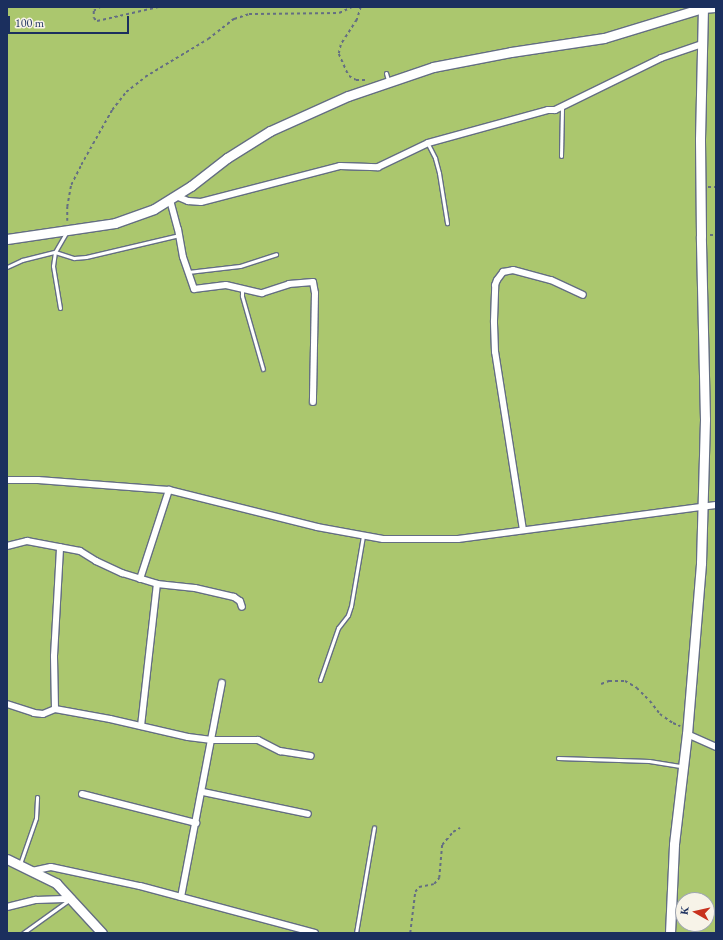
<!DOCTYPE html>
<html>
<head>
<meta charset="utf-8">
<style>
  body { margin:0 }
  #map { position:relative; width:723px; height:940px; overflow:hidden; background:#ebe4c5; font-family:"EB Garamond",serif }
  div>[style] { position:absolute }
  .green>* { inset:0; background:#abc76e }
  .path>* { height:1.5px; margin-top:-0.75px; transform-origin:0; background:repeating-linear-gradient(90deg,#646e82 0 3px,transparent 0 6px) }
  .roads { filter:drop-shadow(1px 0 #646e82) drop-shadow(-1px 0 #646e82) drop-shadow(0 1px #646e82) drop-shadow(0 -1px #646e82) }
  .lane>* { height:3px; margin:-1.5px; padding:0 1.5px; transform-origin:1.5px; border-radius:1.5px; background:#fff }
  .street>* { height:6px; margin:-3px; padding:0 3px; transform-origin:3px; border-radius:3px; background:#fff }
  .secondary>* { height:9px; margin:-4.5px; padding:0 4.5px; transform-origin:4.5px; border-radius:4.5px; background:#fff }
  span { translate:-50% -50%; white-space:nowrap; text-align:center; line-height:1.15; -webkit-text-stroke:3px #f7f3e8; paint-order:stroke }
  .frame { position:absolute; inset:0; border:8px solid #1b2f5e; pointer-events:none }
  .north { position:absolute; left:675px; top:892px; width:40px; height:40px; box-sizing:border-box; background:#f7f3e8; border:1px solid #9fa5b1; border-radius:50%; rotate:278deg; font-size:11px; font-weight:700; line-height:16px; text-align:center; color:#1b2f5e }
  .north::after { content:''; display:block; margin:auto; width:14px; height:18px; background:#c8321e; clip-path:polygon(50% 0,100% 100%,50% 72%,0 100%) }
  .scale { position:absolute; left:8px; top:16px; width:121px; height:18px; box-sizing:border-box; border:2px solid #1b2f5e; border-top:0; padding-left:5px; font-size:12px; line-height:14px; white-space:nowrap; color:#1b2f5e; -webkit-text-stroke:3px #f7f3e8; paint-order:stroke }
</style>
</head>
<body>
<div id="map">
  <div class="green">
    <div style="clip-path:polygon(evenodd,7px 7px,716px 7px,716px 933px,7px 933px,7px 7px,683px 900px,707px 900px,707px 924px,683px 924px,683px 900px)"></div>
  </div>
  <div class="path">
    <div style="left:101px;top:7px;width:8px;rotate:150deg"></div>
    <div style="left:94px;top:11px;width:7px;rotate:90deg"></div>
    <div style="left:94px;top:18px;width:4px;rotate:45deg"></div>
    <div style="left:97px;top:21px;width:63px;rotate:-12.9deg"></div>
    <div style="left:361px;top:7px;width:14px;rotate:107deg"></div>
    <div style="left:357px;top:20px;width:30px;rotate:123deg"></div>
    <div style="left:341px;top:45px;width:9px;rotate:103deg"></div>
    <div style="left:339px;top:54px;width:24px;rotate:66deg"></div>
    <div style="left:349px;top:76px;width:8px;rotate:30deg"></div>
    <div style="left:356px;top:80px;width:11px"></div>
    <div style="left:374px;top:7px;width:11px"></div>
    <div style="left:708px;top:187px;width:8px"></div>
    <div style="left:67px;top:221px;width:14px;rotate:-90deg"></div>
    <div style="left:67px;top:207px;width:22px;rotate:-80deg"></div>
    <div style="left:71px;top:185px;width:22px;rotate:-63deg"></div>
    <div style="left:81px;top:165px;width:63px;rotate:-60.6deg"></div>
    <div style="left:112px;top:110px;width:23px;rotate:-52deg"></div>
    <div style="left:126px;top:92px;width:24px;rotate:-38deg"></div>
    <div style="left:145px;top:77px;width:74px;rotate:-31.1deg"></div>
    <div style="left:208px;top:39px;width:33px;rotate:-38deg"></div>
    <div style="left:234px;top:19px;width:16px;rotate:-18deg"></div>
    <div style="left:249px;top:14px;width:90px;rotate:-0.6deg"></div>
    <div style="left:339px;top:13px;width:14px;rotate:-25deg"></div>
    <div style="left:710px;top:235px;width:6px"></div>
    <div style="left:601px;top:684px;width:9px;rotate:-21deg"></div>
    <div style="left:609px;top:681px;width:16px"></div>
    <div style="left:625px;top:681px;width:14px;rotate:30deg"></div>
    <div style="left:637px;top:688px;width:18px;rotate:45deg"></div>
    <div style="left:650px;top:701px;width:16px;rotate:52deg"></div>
    <div style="left:660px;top:714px;width:16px;rotate:35deg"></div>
    <div style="left:673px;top:723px;width:8px;rotate:23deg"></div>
    <div style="left:410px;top:933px;width:41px;rotate:-83deg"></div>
    <div style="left:415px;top:892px;width:6px;rotate:-51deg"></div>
    <div style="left:419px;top:887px;width:15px;rotate:-11deg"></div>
    <div style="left:434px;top:884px;width:8px;rotate:-50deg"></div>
    <div style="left:439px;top:878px;width:33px;rotate:-85deg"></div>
    <div style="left:442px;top:845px;width:17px;rotate:-50deg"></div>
    <div style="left:453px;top:832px;width:8px;rotate:-30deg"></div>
  </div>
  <div class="roads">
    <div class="lane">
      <div style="left:386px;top:73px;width:7px;rotate:74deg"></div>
      <div style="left:428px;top:144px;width:16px;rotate:63deg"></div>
      <div style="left:435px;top:158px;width:16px;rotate:75deg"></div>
      <div style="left:439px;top:173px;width:51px;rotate:80.9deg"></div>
      <div style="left:561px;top:156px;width:49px;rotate:-88.8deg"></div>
      <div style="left:7px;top:267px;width:17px;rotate:-25deg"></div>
      <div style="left:22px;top:260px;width:34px;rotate:-14deg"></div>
      <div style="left:55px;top:252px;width:20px;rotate:18deg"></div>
      <div style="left:74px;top:258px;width:12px;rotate:-5deg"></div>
      <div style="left:86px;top:257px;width:96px;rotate:-13.3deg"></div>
      <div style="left:188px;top:272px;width:52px;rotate:-6.6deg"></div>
      <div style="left:240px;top:266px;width:38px;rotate:-18deg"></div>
      <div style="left:242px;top:288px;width:8px;rotate:90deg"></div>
      <div style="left:242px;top:296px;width:76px;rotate:74deg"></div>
      <div style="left:60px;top:308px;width:43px;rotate:-99.5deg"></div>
      <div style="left:53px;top:266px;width:14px;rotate:-82deg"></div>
      <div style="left:55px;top:252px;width:22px;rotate:-60deg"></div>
      <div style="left:320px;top:680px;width:55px;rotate:-70.9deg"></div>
      <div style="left:338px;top:628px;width:16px;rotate:-52deg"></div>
      <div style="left:348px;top:615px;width:9px;rotate:-72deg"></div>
      <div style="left:351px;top:606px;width:71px;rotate:-80.3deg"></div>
      <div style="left:558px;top:758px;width:91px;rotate:1.9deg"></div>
      <div style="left:649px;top:761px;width:33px;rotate:9deg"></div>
      <div style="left:20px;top:864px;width:49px;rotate:-70.8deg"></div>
      <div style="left:36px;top:818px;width:21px;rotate:-87deg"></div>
      <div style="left:23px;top:933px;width:57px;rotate:-35.7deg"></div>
      <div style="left:356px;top:933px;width:107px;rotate:-80.3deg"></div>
    </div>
    <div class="street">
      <div style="left:176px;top:196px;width:13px;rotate:23deg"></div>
      <div style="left:188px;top:201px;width:13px;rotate:4deg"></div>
      <div style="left:201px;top:202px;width:144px;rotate:-14.5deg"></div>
      <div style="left:340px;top:166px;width:38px;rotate:2deg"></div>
      <div style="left:378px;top:167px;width:55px;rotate:-25.6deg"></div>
      <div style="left:428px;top:143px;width:124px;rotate:-15.4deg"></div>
      <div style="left:548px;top:110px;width:7px"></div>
      <div style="left:555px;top:110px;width:118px;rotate:-26.1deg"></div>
      <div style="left:661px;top:58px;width:43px;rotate:-18.9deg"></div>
      <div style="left:170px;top:200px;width:30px;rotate:75deg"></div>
      <div style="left:178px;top:229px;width:28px;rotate:80deg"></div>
      <div style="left:183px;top:257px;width:34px;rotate:71deg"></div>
      <div style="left:194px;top:289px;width:32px;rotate:-7deg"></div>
      <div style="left:226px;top:285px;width:37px;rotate:13deg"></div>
      <div style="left:262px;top:293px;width:28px;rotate:-18deg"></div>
      <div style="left:289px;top:284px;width:24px;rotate:-5deg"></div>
      <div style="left:313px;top:282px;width:11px;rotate:80deg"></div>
      <div style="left:315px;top:293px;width:109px;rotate:91.1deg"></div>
      <div style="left:7px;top:480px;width:31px"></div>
      <div style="left:38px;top:480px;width:131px;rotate:4.4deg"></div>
      <div style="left:169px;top:490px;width:153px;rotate:14deg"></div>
      <div style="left:317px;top:527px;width:67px;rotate:10.3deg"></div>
      <div style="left:383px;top:539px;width:75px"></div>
      <div style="left:458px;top:539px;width:260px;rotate:-7.5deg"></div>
      <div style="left:523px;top:530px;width:180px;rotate:-98.9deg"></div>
      <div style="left:495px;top:352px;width:31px;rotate:-92deg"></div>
      <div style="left:494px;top:321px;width:36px;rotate:-88deg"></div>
      <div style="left:495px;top:285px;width:5px;rotate:-68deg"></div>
      <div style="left:497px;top:280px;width:10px;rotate:-53deg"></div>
      <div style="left:503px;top:272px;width:10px;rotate:-11deg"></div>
      <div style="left:513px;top:270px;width:39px;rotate:15deg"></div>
      <div style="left:551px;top:280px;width:35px;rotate:25deg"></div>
      <div style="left:7px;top:546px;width:21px;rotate:-14deg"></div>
      <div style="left:27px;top:541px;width:54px;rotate:10.7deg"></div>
      <div style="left:80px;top:551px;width:19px;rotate:32deg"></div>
      <div style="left:96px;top:561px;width:29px;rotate:25deg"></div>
      <div style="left:122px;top:573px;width:37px;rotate:17deg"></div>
      <div style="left:157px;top:584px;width:38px;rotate:6deg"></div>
      <div style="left:195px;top:588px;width:40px;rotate:13deg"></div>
      <div style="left:234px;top:597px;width:7px;rotate:34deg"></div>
      <div style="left:240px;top:601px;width:6px;rotate:72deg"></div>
      <div style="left:140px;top:579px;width:94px;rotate:-72deg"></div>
      <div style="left:7px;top:704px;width:28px;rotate:18deg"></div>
      <div style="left:34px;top:713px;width:9px;rotate:6deg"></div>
      <div style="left:43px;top:714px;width:13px;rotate:-23deg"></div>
      <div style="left:55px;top:709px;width:53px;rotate:-91.1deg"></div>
      <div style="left:54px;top:656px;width:109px;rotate:-86.8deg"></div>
      <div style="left:55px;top:709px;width:56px;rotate:10.3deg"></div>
      <div style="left:110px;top:719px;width:80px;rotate:13deg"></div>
      <div style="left:188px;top:737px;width:24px;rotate:7deg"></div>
      <div style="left:212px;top:740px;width:46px"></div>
      <div style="left:258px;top:740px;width:25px;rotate:27deg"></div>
      <div style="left:280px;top:751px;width:31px;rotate:9deg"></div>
      <div style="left:141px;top:726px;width:143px;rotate:-83.6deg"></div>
      <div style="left:687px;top:734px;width:32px;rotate:24deg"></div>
      <div style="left:203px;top:792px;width:107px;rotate:11.8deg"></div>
      <div style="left:82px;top:794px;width:118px;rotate:14.3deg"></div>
      <div style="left:32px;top:871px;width:19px;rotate:-12deg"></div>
      <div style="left:51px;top:867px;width:91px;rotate:12.1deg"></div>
      <div style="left:140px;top:886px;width:181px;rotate:15deg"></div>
      <div style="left:181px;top:897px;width:218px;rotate:-79.2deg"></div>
      <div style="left:7px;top:907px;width:30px;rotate:-14deg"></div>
      <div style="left:36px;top:900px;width:36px;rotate:-2deg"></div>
    </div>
    <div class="secondary">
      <div style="left:7px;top:239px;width:109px;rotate:-8.4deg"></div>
      <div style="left:115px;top:223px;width:41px;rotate:-19.7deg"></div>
      <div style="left:154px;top:209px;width:44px;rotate:-31.9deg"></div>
      <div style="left:191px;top:186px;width:46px;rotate:-37.9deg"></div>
      <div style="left:227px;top:158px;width:51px;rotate:-32.1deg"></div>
      <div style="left:270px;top:131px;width:85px;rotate:-24.2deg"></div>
      <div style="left:348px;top:96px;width:90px;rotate:-18.8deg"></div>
      <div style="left:433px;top:67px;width:79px;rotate:-10.9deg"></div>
      <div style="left:511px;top:52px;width:94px;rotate:-8.6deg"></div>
      <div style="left:604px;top:38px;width:103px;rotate:-16.9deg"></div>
      <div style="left:703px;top:8px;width:12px;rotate:-5deg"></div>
      <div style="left:7px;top:859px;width:55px;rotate:26.1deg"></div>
      <div style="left:56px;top:883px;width:68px;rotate:47.4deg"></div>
      <div style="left:670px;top:933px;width:89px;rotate:-87.4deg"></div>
      <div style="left:674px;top:844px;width:111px;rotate:-83.3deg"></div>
      <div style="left:687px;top:734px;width:172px;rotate:-85.3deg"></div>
      <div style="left:701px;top:563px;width:144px;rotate:-88.4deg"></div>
      <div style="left:705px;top:419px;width:183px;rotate:-91.3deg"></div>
      <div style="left:701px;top:236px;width:97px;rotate:-90.6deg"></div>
      <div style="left:700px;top:139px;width:131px;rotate:-88.7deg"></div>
    </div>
  </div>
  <div class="frame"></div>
  <div class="north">K</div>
  <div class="scale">100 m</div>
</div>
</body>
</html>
